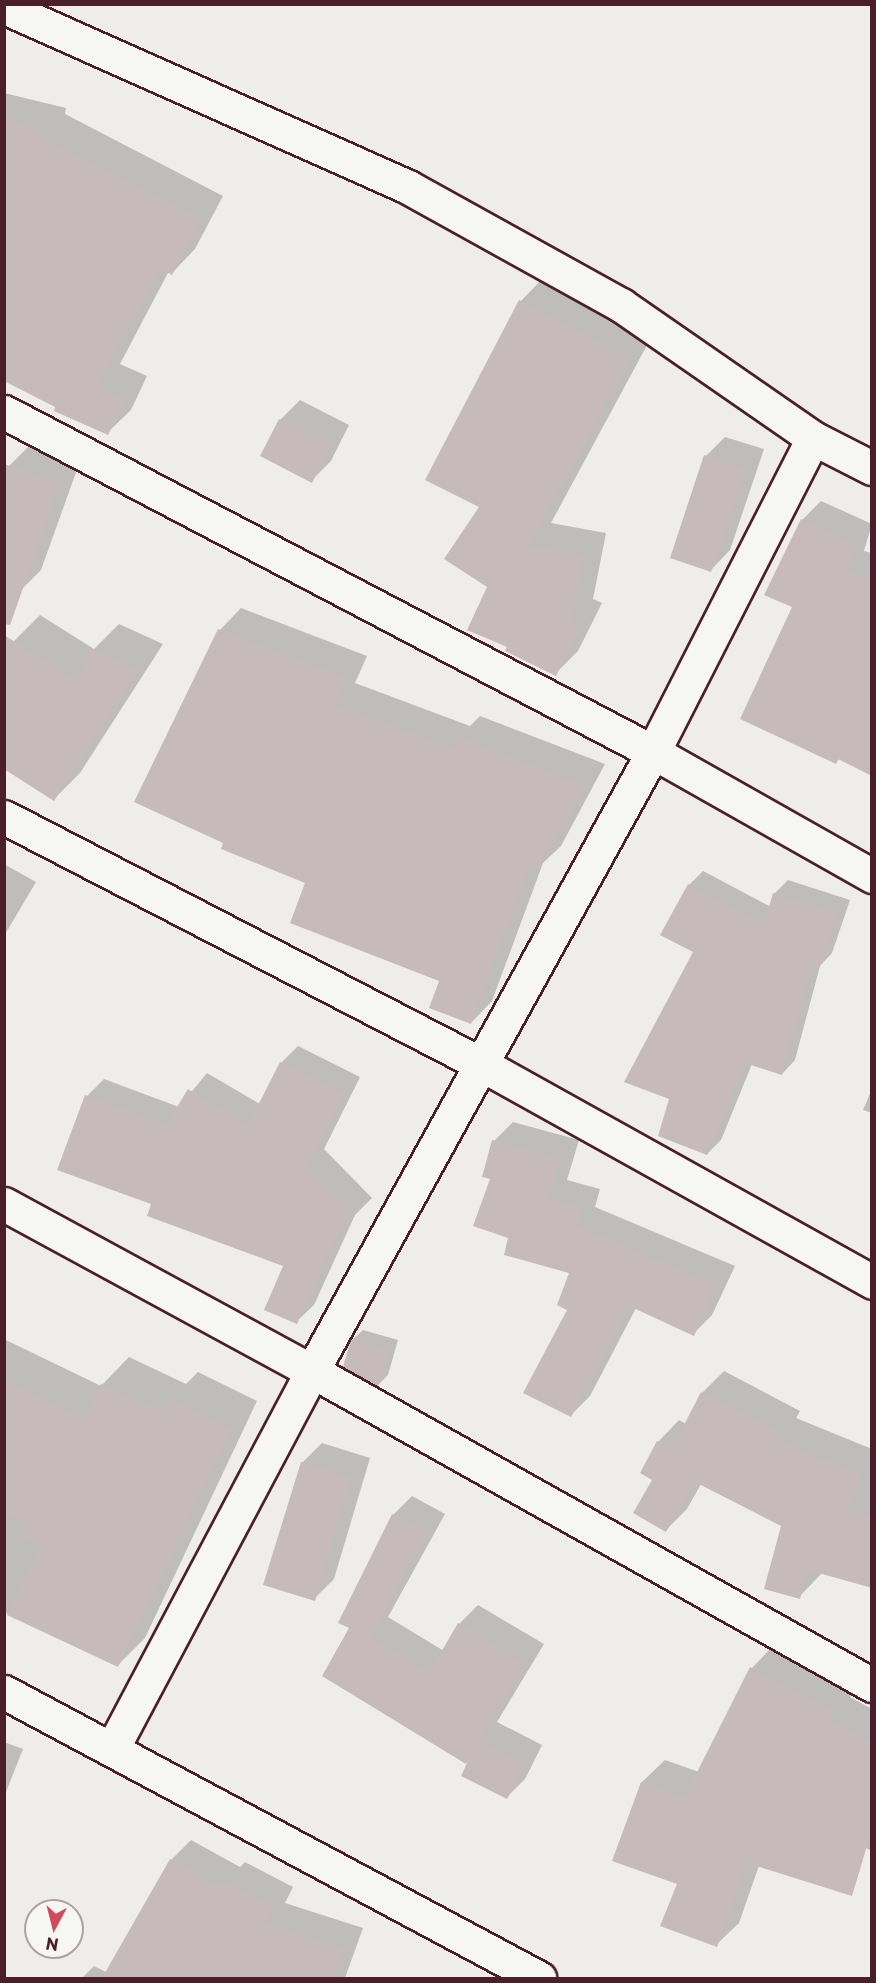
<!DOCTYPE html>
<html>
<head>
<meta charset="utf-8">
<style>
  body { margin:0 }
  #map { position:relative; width:876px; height:1983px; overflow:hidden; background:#efedea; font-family:"Playpen Sans",sans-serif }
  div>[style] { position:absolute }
  .shadow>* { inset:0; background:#0003 }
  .building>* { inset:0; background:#c6babb }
  .roads { filter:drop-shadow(2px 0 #4a1f2b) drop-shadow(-2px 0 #4a1f2b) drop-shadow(0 2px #4a1f2b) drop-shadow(0 -2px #4a1f2b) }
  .minor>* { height:33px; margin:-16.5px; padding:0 16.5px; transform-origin:16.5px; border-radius:16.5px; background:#f6f6f2 }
  .tertiary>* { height:33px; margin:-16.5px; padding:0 16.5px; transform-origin:16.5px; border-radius:16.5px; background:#f6f6f2 }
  span { translate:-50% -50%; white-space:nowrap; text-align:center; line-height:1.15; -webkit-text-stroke:6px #f6f6f2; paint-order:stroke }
  .frame { position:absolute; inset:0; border:6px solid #4a1f2b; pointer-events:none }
  .north { position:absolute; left:24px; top:1899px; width:60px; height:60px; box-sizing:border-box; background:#f6f6f2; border:2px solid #b1a0a2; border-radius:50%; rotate:187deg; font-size:16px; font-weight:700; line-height:24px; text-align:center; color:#4a1f2b }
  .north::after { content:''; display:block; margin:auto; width:21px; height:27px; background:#d1495b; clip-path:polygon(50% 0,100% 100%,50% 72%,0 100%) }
</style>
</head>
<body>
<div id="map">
  <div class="shadow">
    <div style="clip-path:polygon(4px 93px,66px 108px,65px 114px,223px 196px,195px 249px,172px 273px,169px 271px,120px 364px,147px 376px,131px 410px,107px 433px,57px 407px,4px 319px)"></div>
    <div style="clip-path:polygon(543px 278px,652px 336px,551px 523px,606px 533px,593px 599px,602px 603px,578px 651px,555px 674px,509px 646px,488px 586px,481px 506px,521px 301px)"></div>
    <div style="clip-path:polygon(300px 400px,349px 425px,331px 461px,311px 481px,280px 420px)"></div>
    <div style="clip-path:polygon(725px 437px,764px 449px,730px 550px,711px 570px,706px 456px)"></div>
    <div style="clip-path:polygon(29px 446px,79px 464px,41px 570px,21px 590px,9px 466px)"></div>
    <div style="clip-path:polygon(821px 501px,872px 524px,864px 551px,872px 553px,872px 774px,840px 758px,836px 763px,794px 607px,802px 520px)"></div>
    <div style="clip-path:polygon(241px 608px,367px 656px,355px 683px,470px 726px,480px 716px,605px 764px,561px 846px,543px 863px,492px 1001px,471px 1023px,441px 980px,307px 882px,225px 842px,220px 630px)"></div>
    <div style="clip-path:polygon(40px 615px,94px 649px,119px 624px,163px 644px,80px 773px,54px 799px,14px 641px)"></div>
    <div style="clip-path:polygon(4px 864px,36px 882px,4px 936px)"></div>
    <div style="clip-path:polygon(703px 871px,771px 907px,774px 894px,788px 880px,850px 900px,832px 953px,820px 966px,795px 1060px,782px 1074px,752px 1064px,721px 1140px,707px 1154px,671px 1099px,695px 952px,689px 885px)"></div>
    <div style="clip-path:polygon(298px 1046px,360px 1077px,324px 1149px,372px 1198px,355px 1215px,314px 1305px,296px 1322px,285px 1266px,153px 1204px,87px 1096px,104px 1079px,179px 1107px,207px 1073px,260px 1104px,281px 1063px)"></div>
    <div style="clip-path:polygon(872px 1089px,872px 1113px,863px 1110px)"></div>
    <div style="clip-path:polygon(513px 1122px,579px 1140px,567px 1180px,600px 1189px,595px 1207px,735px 1266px,712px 1315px,693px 1334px,636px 1308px,590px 1396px,571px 1415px,571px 1272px,510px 1237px,492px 1178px,494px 1141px)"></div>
    <div style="clip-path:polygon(363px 1330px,398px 1340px,388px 1375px,378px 1385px,352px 1340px)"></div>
    <div style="clip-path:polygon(6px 1340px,101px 1386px,129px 1357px,186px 1384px,198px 1372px,257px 1401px,145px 1638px,118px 1665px,4px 1612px)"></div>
    <div style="clip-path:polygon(724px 1371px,800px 1411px,796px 1418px,872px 1449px,872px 1586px,822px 1573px,799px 1597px,783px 1526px,701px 1484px,687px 1509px,666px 1530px,655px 1479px,658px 1442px,679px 1420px,686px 1424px,702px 1393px)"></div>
    <div style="clip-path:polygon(322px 1443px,370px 1458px,334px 1579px,314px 1599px,302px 1463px)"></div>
    <div style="clip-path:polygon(412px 1496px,445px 1514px,388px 1617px,444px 1651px,459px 1624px,478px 1605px,544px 1644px,497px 1722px,542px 1745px,525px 1779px,506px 1798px,351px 1628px,393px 1515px)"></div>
    <div style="clip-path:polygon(774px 1645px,855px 1688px,850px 1697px,872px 1709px,872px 1851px,794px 1814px,761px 1860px,739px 1923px,716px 1945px,679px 1883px,614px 1860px,642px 1782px,665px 1760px,699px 1772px,752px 1668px)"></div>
    <div style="clip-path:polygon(4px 1742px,23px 1749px,4px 1797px)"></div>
    <div style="clip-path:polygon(191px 1840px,240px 1867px,245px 1862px,293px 1887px,285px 1903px,363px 1928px,345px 1978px,82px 1978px,94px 1966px,106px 1972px,171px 1860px)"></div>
  </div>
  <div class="building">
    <div style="clip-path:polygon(4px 118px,44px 132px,42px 137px,201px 220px,172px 275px,160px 268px,97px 387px,125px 400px,108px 435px,54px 411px,55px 407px,4px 381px)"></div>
    <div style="clip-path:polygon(519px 300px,630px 359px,529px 546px,584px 555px,571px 622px,580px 627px,556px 676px,505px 651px,507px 647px,467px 630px,487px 587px,444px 559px,479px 507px,425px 480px)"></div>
    <div style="clip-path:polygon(279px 419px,331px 445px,312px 483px,260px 456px)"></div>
    <div style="clip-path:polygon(704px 455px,745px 469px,711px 572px,670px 558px)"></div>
    <div style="clip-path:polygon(4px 464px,60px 483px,10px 625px,4px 624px)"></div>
    <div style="clip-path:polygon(801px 519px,858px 545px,846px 570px,872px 579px,872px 776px,838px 759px,836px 764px,740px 719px,792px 607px,764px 595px)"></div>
    <div style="clip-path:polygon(218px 629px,347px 678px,335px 705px,453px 748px,457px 736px,585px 786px,539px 869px,530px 864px,471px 1024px,429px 1008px,439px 981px,290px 923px,305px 883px,221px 849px,223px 843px,134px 802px)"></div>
    <div style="clip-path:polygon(4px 635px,76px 680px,91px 649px,138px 671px,54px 801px,4px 769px)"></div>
    <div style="clip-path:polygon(688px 884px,764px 924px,773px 893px,837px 914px,819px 969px,811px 966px,782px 1075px,745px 1063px,707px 1155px,658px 1136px,669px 1099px,624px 1082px,693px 952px,660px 935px)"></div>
    <div style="clip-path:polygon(280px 1062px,344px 1094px,308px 1167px,355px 1216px,338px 1234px,297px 1324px,264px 1310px,283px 1266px,147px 1216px,151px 1204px,57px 1170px,85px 1095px,166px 1125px,188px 1089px,248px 1125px)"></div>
    <div style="clip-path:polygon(492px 1140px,560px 1159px,549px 1199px,582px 1208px,577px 1226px,717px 1285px,694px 1336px,629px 1306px,571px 1417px,523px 1393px,567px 1310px,557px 1305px,569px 1273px,504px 1255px,508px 1238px,473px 1226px,490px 1179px,482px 1177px)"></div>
    <div style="clip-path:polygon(351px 1339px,389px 1350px,378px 1387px,343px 1367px)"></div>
    <div style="clip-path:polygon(4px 1379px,84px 1418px,101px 1384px,163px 1412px,169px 1399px,231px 1429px,118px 1667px,7px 1615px,41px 1546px,22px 1537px,28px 1525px,4px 1514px)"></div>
    <div style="clip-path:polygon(701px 1392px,780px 1433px,776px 1440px,862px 1475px,848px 1509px,872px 1516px,872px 1588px,808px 1570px,800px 1599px,764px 1589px,781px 1526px,695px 1482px,666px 1532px,633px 1513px,652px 1480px,640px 1473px,657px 1441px,672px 1448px)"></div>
    <div style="clip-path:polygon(301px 1462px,351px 1477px,315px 1601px,263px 1585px)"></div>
    <div style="clip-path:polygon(392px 1514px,427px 1533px,371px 1637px,429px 1673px,458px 1623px,526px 1664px,480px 1741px,525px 1764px,507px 1799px,461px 1776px,469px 1759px,466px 1764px,322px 1676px,349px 1628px,338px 1623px)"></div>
    <div style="clip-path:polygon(750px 1667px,833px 1711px,829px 1720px,872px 1743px,872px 1829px,852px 1896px,747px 1863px,717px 1947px,660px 1926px,677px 1884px,612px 1861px,641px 1782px,684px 1798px)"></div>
    <div style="clip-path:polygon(170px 1859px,220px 1887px,223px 1882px,274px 1907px,266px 1923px,343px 1949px,333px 1978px,102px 1978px)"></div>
  </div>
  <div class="roads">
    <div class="minor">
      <div style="left:4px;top:7px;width:442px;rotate:24deg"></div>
      <div style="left:408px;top:187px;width:244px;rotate:29deg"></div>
      <div style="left:621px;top:305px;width:234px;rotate:34.7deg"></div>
      <div style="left:813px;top:438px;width:66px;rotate:27deg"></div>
      <div style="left:4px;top:412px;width:733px;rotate:27.65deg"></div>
      <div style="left:653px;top:752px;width:252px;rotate:29.5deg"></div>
      <div style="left:4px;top:817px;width:537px;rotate:27.38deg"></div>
      <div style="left:481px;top:1064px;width:448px;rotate:29.1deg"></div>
      <div style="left:4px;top:1204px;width:350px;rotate:28.5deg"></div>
      <div style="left:312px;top:1371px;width:642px;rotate:29.28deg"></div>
      <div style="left:112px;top:1749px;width:428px;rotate:-62.1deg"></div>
      <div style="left:312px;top:1371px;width:707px;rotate:-61.15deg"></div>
      <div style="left:653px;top:752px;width:352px;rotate:-63deg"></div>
    </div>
    <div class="tertiary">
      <div style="left:4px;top:1692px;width:607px;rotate:28.13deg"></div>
    </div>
  </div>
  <div class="frame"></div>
  <div class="north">N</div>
</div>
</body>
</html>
